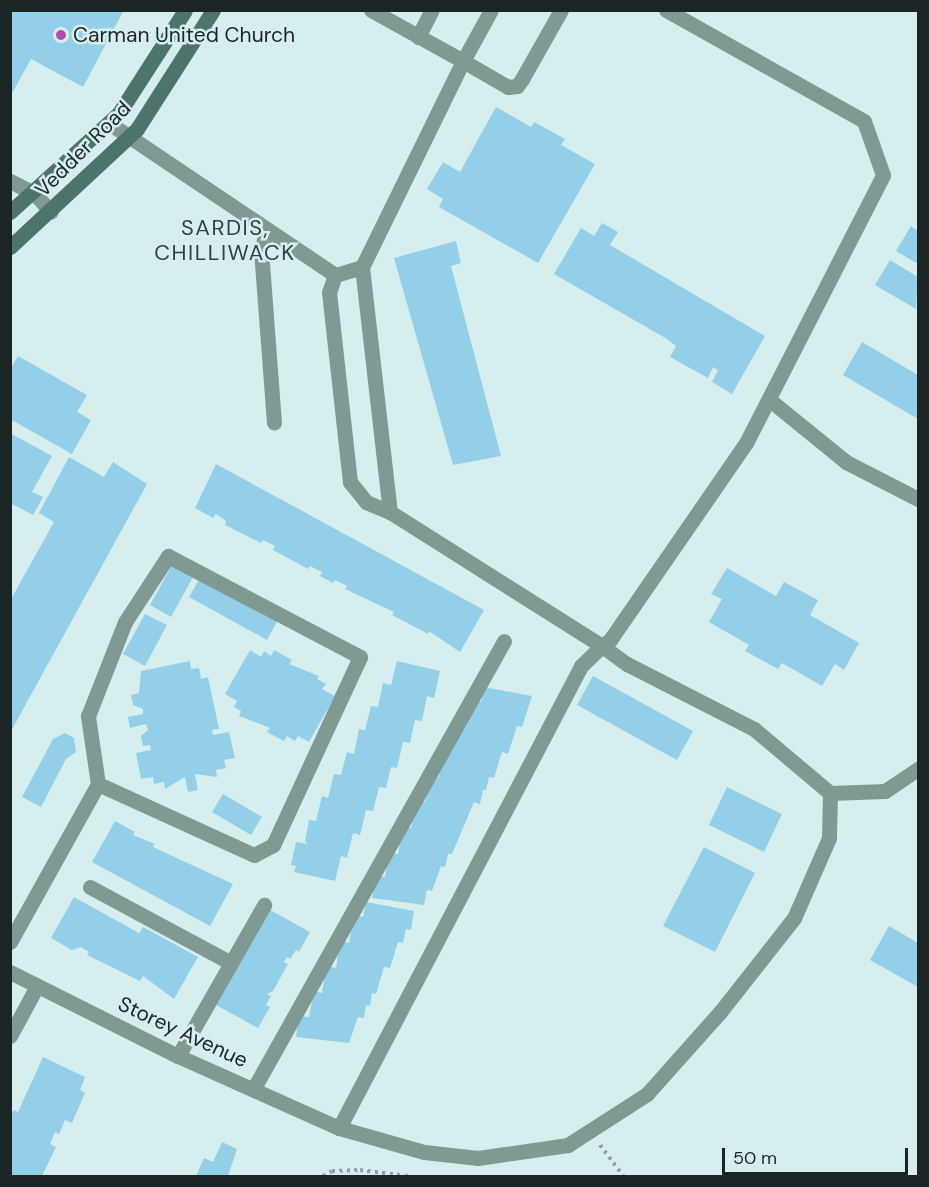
<!DOCTYPE html>
<html>
<head>
<meta charset="utf-8">
<style>
  body { margin:0 }
  #map { position:relative; width:929px; height:1187px; overflow:hidden; background:#d7eeef; font-family:"DM Sans",sans-serif }
  div>[style] { position:absolute }
  .building>* { inset:0; background:#94cfe9 }
  .path>* { height:4px; margin-top:-2px; transform-origin:0; background:repeating-linear-gradient(90deg,#90a2a3 0 3px,transparent 0 7.5px) }
  .lane>* { height:15px; margin:-7.5px; padding:0 7.5px; transform-origin:7.5px; border-radius:7.5px; background:#809a93 }
  .street>* { height:15px; margin:-7.5px; padding:0 7.5px; transform-origin:7.5px; border-radius:7.5px; background:#809a93 }
  .secondary>* { height:15px; margin:-7.5px; padding:0 7.5px; transform-origin:7.5px; border-radius:7.5px; background:#4c746a }
  .dots>* { width:16px; height:16px; translate:-50% -50%; box-sizing:border-box; border:3px solid #d7eeef; border-radius:50% }
  span { translate:-50% -50%; white-space:nowrap; text-align:center; line-height:1.15; -webkit-text-stroke:5px #d7eeef; paint-order:stroke }
  .poi-label { font-size:21px; color:#1c2526 }
  .left { translate:0 -50%; text-align:left }
  .street-label { font-size:21px; color:#1c2526 }
  .neighbourhood-label { font-size:22px; color:#2e4243; letter-spacing:1.5px }
  .frame { position:absolute; inset:0; border:12px solid #1c2526; pointer-events:none }
  .scale { position:absolute; left:722px; top:1148px; width:186px; height:27px; box-sizing:border-box; border:3px solid #1c2526; border-top:0; padding-left:8px; font-size:18px; line-height:21px; white-space:nowrap; color:#1c2526; -webkit-text-stroke:4px #d7eeef; paint-order:stroke }
</style>
</head>
<body>
<div id="map">
  <div class="building">
    <div style="clip-path:polygon(10px 10px,124px 10px,83px 87px,31px 59px,10px 97px)"></div>
    <div style="clip-path:polygon(496px 107px,531px 127px,534px 122px,565px 139px,561px 145px,595px 164px,538px 263px,439px 207px,443px 199px,427px 189px,443px 162px,460px 172px)"></div>
    <div style="clip-path:polygon(602px 223px,618px 232px,610px 245px,765px 336px,732px 394px,712px 382px,718px 370px,713px 367px,708px 378px,670px 357px,676px 346px,667px 339px,554px 274px,581px 228px,594px 236px)"></div>
    <div style="clip-path:polygon(911px 226px,918px 231px,918px 264px,896px 251px)"></div>
    <div style="clip-path:polygon(456px 241px,461px 263px,451px 266px,501px 456px,453px 465px,394px 258px)"></div>
    <div style="clip-path:polygon(890px 260px,918px 277px,916px 309px,875px 285px)"></div>
    <div style="clip-path:polygon(862px 342px,918px 375px,918px 419px,843px 375px)"></div>
    <div style="clip-path:polygon(18px 356px,87px 395px,77px 412px,91px 420px,72px 454px,10px 419px,10px 370px)"></div>
    <div style="clip-path:polygon(10px 433px,52px 456px,32px 492px,43px 497px,33px 515px,10px 503px)"></div>
    <div style="clip-path:polygon(69px 457px,104px 477px,113px 462px,147px 484px,10px 733px,10px 601px,54px 522px,39px 513px)"></div>
    <div style="clip-path:polygon(216px 464px,484px 610px,460px 652px,429px 631px,428px 634px,392px 615px,394px 612px,345px 589px,347px 586px,335px 580px,333px 583px,320px 576px,322px 572px,310px 566px,308px 569px,273px 550px,275px 546px,263px 540px,261px 543px,225px 525px,226px 521px,216px 514px,213px 518px,195px 508px)"></div>
    <div style="clip-path:polygon(172px 565px,193px 577px,171px 617px,150px 605px)"></div>
    <div style="clip-path:polygon(727px 568px,776px 596px,784px 582px,818px 600px,810px 615px,859px 643px,844px 670px,835px 664px,822px 686px,782px 663px,778px 669px,745px 651px,749px 645px,709px 622px,722px 599px,711px 594px)"></div>
    <div style="clip-path:polygon(200px 578px,278px 620px,267px 640px,189px 597px)"></div>
    <div style="clip-path:polygon(145px 614px,167px 625px,145px 666px,123px 654px)"></div>
    <div style="clip-path:polygon(250px 650px,261px 657px,264px 651px,271px 656px,274px 650px,292px 660px,289px 664px,319px 676px,317px 679px,326px 684px,322px 689px,335px 696px,309px 742px,298px 736px,295px 741px,287px 736px,284px 741px,267px 732px,270px 728px,239px 716px,241px 711px,234px 707px,237px 701px,225px 694px)"></div>
    <div style="clip-path:polygon(190px 661px,191px 669px,199px 668px,201px 679px,208px 677px,219px 729px,212px 730px,213px 735px,229px 732px,235px 758px,224px 760px,226px 768px,216px 770px,217px 777px,195px 774px,198px 790px,188px 792px,185px 777px,165px 789px,164px 782px,154px 784px,153px 777px,141px 779px,136px 753px,151px 750px,150px 745px,143px 746px,141px 736px,148px 730px,146px 724px,130px 728px,128px 717px,143px 714px,143px 709px,133px 705px,131px 695px,139px 693px,141px 671px)"></div>
    <div style="clip-path:polygon(397px 661px,440px 671px,434px 698px,427px 696px,422px 721px,415px 720px,410px 743px,403px 742px,397px 768px,391px 767px,386px 788px,379px 787px,373px 811px,366px 810px,360px 835px,353px 833px,347px 858px,341px 856px,335px 881px,294px 872px,296px 866px,291px 865px,296px 842px,308px 844px,305px 841px,309px 820px,316px 821px,322px 796px,328px 798px,334px 774px,341px 775px,347px 752px,354px 754px,359px 729px,365px 730px,371px 706px,378px 707px,383px 683px,391px 685px)"></div>
    <div style="clip-path:polygon(593px 676px,693px 731px,677px 760px,577px 705px)"></div>
    <div style="clip-path:polygon(484px 687px,532px 696px,522px 727px,517px 726px,508px 754px,502px 752px,494px 778px,489px 777px,486px 790px,483px 790px,480px 804px,474px 802px,452px 854px,448px 854px,445px 867px,441px 866px,432px 891px,427px 890px,424px 905px,372px 898px,376px 876px,385px 877px,389px 853px,398px 854px,403px 826px,411px 828px,416px 801px,425px 802px,430px 776px,439px 777px,443px 750px,452px 752px,457px 725px,466px 727px,472px 700px,481px 702px)"></div>
    <div style="clip-path:polygon(65px 733px,74px 738px,76px 752px,66px 759px,41px 807px,22px 797px,53px 739px)"></div>
    <div style="clip-path:polygon(727px 787px,782px 814px,764px 852px,709px 825px)"></div>
    <div style="clip-path:polygon(223px 794px,262px 817px,251px 835px,212px 812px)"></div>
    <div style="clip-path:polygon(115px 821px,135px 832px,133px 835px,155px 844px,153px 847px,233px 884px,210px 926px,92px 862px)"></div>
    <div style="clip-path:polygon(704px 847px,755px 873px,715px 952px,663px 926px)"></div>
    <div style="clip-path:polygon(74px 897px,139px 933px,143px 927px,198px 957px,174px 999px,143px 976px,140px 981px,87px 955px,89px 952px,81px 947px,72px 950px,51px 938px)"></div>
    <div style="clip-path:polygon(366px 902px,414px 911px,411px 930px,406px 929px,403px 943px,398px 942px,390px 968px,384px 967px,376px 994px,372px 993px,370px 1006px,366px 1005px,364px 1018px,358px 1017px,349px 1043px,296px 1037px,299px 1016px,309px 1017px,314px 991px,322px 993px,326px 966px,336px 968px,340px 941px,349px 943px,354px 915px,363px 917px)"></div>
    <div style="clip-path:polygon(270px 910px,310px 932px,299px 952px,296px 950px,290px 959px,287px 957px,284px 962px,288px 964px,273px 991px,267px 994px,271px 996px,266px 1005px,270px 1007px,258px 1028px,216px 1005px)"></div>
    <div style="clip-path:polygon(889px 926px,918px 943px,918px 987px,870px 960px)"></div>
    <div style="clip-path:polygon(43px 1057px,85px 1077px,80px 1090px,85px 1093px,72px 1123px,65px 1120px,59px 1134px,55px 1132px,50px 1144px,56px 1147px,42px 1176px,10px 1176px,10px 1116px,14px 1110px,18px 1112px)"></div>
    <div style="clip-path:polygon(222px 1142px,237px 1149px,228px 1176px,196px 1176px,204px 1158px,213px 1162px)"></div>
  </div>
  <div class="path">
    <div style="left:600px;top:1145px;width:39px;rotate:53deg"></div>
    <div style="left:323px;top:1176px;width:10px;rotate:-29deg"></div>
    <div style="left:332px;top:1171px;width:28px;rotate:-2deg"></div>
    <div style="left:360px;top:1170px;width:48px;rotate:7.1deg"></div>
  </div>
  <div class="lane">
    <div style="left:371px;top:10px;width:105px;rotate:29deg"></div>
    <div style="left:463px;top:61px;width:229px;rotate:116.1deg"></div>
    <div style="left:362px;top:267px;width:247px;rotate:83.5deg"></div>
    <div style="left:390px;top:512px;width:251px;rotate:32.3deg"></div>
    <div style="left:602px;top:646px;width:31px;rotate:36deg"></div>
    <div style="left:627px;top:664px;width:143px;rotate:27.1deg"></div>
    <div style="left:754px;top:729px;width:99px;rotate:40.1deg"></div>
    <div style="left:830px;top:793px;width:45px;rotate:91.3deg"></div>
    <div style="left:829px;top:838px;width:87px;rotate:113.6deg"></div>
    <div style="left:794px;top:918px;width:120px;rotate:128.2deg"></div>
    <div style="left:720px;top:1012px;width:110px;rotate:131.7deg"></div>
    <div style="left:647px;top:1094px;width:94px;rotate:147.2deg"></div>
    <div style="left:568px;top:1145px;width:91px;rotate:171.8deg"></div>
    <div style="left:478px;top:1158px;width:54px;rotate:-173.7deg"></div>
    <div style="left:424px;top:1152px;width:88px;rotate:-164.2deg"></div>
    <div style="left:339px;top:1128px;width:522px;rotate:-62.35deg"></div>
    <div style="left:581px;top:666px;width:29px;rotate:-44deg"></div>
    <div style="left:602px;top:646px;width:10px;rotate:-37deg"></div>
    <div style="left:610px;top:640px;width:239px;rotate:-55.4deg"></div>
    <div style="left:746px;top:443px;width:301px;rotate:-62.9deg"></div>
    <div style="left:883px;top:175px;width:57px;rotate:-109.4deg"></div>
    <div style="left:864px;top:121px;width:227px;rotate:-150.7deg"></div>
    <div style="left:491px;top:10px;width:58px;rotate:118.8deg"></div>
    <div style="left:463px;top:61px;width:52px;rotate:30deg"></div>
    <div style="left:508px;top:87px;width:9px;rotate:-6deg"></div>
    <div style="left:517px;top:86px;width:9px;rotate:-54deg"></div>
    <div style="left:522px;top:79px;width:79px;rotate:-60.5deg"></div>
    <div style="left:418px;top:37px;width:30px;rotate:-63deg"></div>
    <div style="left:109px;top:123px;width:272px;rotate:33.9deg"></div>
    <div style="left:267px;top:230px;width:21px;rotate:107deg"></div>
    <div style="left:261px;top:250px;width:173px;rotate:85.7deg"></div>
    <div style="left:362px;top:267px;width:28px;rotate:163deg"></div>
    <div style="left:335px;top:275px;width:18px;rotate:109deg"></div>
    <div style="left:329px;top:292px;width:191px;rotate:83.7deg"></div>
    <div style="left:350px;top:482px;width:26px;rotate:51deg"></div>
    <div style="left:366px;top:502px;width:26px;rotate:23deg"></div>
    <div style="left:771px;top:401px;width:97px;rotate:39.1deg"></div>
    <div style="left:846px;top:462px;width:81px;rotate:27.2deg"></div>
    <div style="left:830px;top:793px;width:55px;rotate:-2.1deg"></div>
    <div style="left:885px;top:791px;width:40px;rotate:-34deg"></div>
    <div style="left:90px;top:887px;width:160px;rotate:28.3deg"></div>
    <div style="left:10px;top:942px;width:181px;rotate:-60.9deg"></div>
    <div style="left:98px;top:784px;width:69px;rotate:-98.4deg"></div>
    <div style="left:88px;top:716px;width:101px;rotate:-68.5deg"></div>
    <div style="left:125px;top:622px;width:79px;rotate:-56.9deg"></div>
    <div style="left:168px;top:556px;width:217px;rotate:27.7deg"></div>
    <div style="left:360px;top:657px;width:207px;rotate:114.8deg"></div>
    <div style="left:273px;top:845px;width:21px;rotate:152deg"></div>
    <div style="left:254px;top:855px;width:171px;rotate:-155.5deg"></div>
    <div style="left:178px;top:1056px;width:174px;rotate:-60.3deg"></div>
    <div style="left:254px;top:1088px;width:512px;rotate:-60.78deg"></div>
  </div>
  <div class="street">
    <div style="left:10px;top:181px;width:27px;rotate:27deg"></div>
    <div style="left:34px;top:193px;width:25px;rotate:48deg"></div>
    <div style="left:10px;top:972px;width:188px;rotate:26.6deg"></div>
    <div style="left:178px;top:1056px;width:176px;rotate:24.1deg"></div>
    <div style="left:10px;top:1036px;width:57px;rotate:-61.6deg"></div>
  </div>
  <div class="secondary">
    <div style="left:10px;top:212px;width:147px;rotate:-42.2deg"></div>
    <div style="left:119px;top:113px;width:122px;rotate:-57.3deg"></div>
    <div style="left:10px;top:247px;width:173px;rotate:-42.9deg"></div>
    <div style="left:137px;top:129px;width:141px;rotate:-57.4deg"></div>
  </div>
  <div class="dots">
    <div style="left:61px;top:35px;background:#b34bae"></div>
  </div>
  <div class="poi-label">
    <span class="left" style="left:73px;top:35px">Carman United Church</span>
  </div>
  <div class="street-label">
    <span style="left:83px;top:149px;rotate:-45deg">Vedder Road</span>
    <span style="left:183px;top:1032px;rotate:25deg">Storey Avenue</span>
  </div>
  <div class="neighbourhood-label">
    <span style="left:225px;top:240px">SARDIS,<br>CHILLIWACK</span>
  </div>
  <div class="frame"></div>
  <div class="scale">50 m</div>
</div>
</body>
</html>
